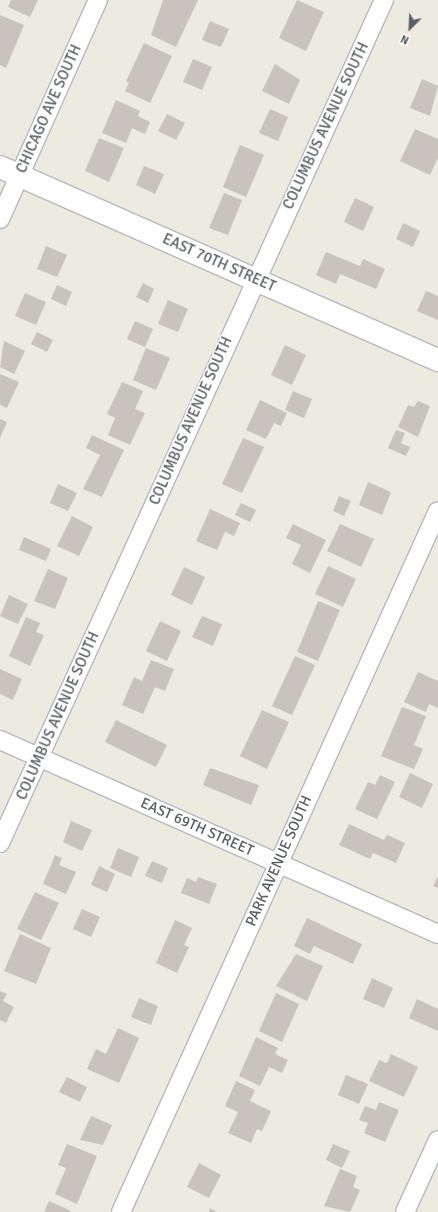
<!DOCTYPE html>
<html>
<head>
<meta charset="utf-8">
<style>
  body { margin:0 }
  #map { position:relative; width:438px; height:1212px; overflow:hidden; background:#edeadf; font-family:Signika,sans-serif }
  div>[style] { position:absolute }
  .building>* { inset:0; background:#c8c4bc }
  .roads { filter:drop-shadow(1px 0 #b5b9be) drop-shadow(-1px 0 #b5b9be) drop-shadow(0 1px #b5b9be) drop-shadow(0 -1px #b5b9be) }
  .minor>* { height:18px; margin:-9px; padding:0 9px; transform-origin:9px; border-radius:9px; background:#fff }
  .tertiary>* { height:22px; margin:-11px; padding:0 11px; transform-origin:11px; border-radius:11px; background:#fff }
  span { translate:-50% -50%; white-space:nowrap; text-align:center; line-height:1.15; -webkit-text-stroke:3px #fff; paint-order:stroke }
  .street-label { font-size:15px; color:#585d62 }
  .north { position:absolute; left:390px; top:8px; width:40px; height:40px; -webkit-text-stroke:3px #fff; paint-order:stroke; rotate:204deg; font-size:11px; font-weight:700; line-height:16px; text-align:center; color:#585d62 }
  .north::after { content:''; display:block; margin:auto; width:14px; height:18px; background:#585d62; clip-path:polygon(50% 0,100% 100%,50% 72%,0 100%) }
</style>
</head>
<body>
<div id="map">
  <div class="building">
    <div style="clip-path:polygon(11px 0,38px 0,30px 17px,8px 7px)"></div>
    <div style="clip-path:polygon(163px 0,198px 0,176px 47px,151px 35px)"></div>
    <div style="clip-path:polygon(297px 0,324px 12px,306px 51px,279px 38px)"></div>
    <div style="clip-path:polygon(0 15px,24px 25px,6px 68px,0 65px)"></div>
    <div style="clip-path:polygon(210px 21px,229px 29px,221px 47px,202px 40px)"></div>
    <div style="clip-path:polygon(144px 43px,172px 56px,150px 103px,125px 91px,129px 83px,126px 81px)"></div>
    <div style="clip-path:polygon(193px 59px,212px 67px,202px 90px,183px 82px)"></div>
    <div style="clip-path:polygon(275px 64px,300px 80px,289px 104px,262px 91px)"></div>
    <div style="clip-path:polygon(422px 79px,438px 86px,430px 116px,410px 108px)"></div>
    <div style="clip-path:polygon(116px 100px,140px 111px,138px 116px,150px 122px,145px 134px,132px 128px,126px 143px,102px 133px)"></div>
    <div style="clip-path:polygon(270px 109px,288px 117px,278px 141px,259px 133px)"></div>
    <div style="clip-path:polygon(167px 114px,185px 123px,176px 140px,158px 131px)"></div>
    <div style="clip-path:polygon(415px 129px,438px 139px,438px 158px,430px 175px,400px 161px)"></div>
    <div style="clip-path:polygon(99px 138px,124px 148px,109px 182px,85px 171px)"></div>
    <div style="clip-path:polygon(240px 145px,264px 155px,246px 197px,223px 187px)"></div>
    <div style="clip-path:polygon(144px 166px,164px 174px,155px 194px,136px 185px)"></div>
    <div style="clip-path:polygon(224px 193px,242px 200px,228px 235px,209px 228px)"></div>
    <div style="clip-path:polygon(355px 198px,374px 207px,363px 231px,344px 222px)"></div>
    <div style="clip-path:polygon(403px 223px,420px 231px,413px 247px,396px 239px)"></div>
    <div style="clip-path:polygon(46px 246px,67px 255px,57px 277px,37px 269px)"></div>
    <div style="clip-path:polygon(326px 252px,360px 266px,363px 259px,385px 269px,376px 289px,340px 274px,336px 284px,316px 275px)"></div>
    <div style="clip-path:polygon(143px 283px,154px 289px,148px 303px,136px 297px)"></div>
    <div style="clip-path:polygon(57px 285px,72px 292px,66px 306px,51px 299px)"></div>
    <div style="clip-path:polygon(426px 291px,438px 296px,438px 320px,417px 311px)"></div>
    <div style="clip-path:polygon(25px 293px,46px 302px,36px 325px,15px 316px)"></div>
    <div style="clip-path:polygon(168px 300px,188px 309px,178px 332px,158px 324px)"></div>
    <div style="clip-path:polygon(135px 321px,153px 329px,145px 347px,127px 339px)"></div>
    <div style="clip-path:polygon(37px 332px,53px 340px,47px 352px,31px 344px)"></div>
    <div style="clip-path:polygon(4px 341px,25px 351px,14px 374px,0 367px)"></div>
    <div style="clip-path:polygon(285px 345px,306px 355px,292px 385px,271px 375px)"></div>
    <div style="clip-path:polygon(146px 348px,170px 358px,156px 390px,133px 380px)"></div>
    <div style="clip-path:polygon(0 374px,19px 382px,7px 408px,0 405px)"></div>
    <div style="clip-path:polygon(122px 382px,143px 391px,135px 409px,145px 413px,130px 445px,108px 435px,115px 418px,107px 414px)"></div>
    <div style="clip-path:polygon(293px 391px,312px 399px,304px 418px,285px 410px)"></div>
    <div style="clip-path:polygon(260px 400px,287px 413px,281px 426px,274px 423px,266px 439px,246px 430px)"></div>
    <div style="clip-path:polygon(418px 401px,430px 406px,418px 437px,398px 427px,408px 405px,414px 407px)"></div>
    <div style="clip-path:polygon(0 419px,7px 422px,0 438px)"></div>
    <div style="clip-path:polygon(396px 430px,405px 433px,401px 443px,410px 447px,406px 456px,388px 448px)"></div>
    <div style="clip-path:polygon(92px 435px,124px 450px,102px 497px,83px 489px,100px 455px,86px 448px)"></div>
    <div style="clip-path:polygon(243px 438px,264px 447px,242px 493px,222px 484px)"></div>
    <div style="clip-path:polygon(368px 482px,391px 492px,382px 515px,359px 505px)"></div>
    <div style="clip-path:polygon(58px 484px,77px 493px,68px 511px,50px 503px)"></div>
    <div style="clip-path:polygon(339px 496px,351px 501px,344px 516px,333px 511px)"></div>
    <div style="clip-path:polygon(241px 503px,256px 510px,250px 522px,235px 515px)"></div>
    <div style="clip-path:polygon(210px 509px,240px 523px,234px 536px,225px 532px,217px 550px,196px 541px)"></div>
    <div style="clip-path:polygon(72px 516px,93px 527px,79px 556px,57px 546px)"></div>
    <div style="clip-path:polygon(293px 524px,326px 540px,310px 573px,292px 564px,301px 545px,286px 538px)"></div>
    <div style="clip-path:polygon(340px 524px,374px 539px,361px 567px,327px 551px)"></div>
    <div style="clip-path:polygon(24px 537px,51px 549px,46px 561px,19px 550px)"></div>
    <div style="clip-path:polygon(328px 566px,356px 579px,343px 607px,315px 594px)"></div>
    <div style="clip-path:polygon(184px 567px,205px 577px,192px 605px,171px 595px)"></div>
    <div style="clip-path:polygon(48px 569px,68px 578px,55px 609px,34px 601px)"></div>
    <div style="clip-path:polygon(9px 595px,28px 604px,18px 624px,0 616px)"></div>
    <div style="clip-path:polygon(318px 601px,340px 610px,318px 661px,297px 652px)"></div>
    <div style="clip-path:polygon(202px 616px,222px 624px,213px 646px,192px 637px)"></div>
    <div style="clip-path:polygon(26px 617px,40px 623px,36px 632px,44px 635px,30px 666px,9px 656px)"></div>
    <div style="clip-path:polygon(160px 621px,181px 631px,167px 661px,146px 651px)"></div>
    <div style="clip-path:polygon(295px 656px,315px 665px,292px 715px,272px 706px)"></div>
    <div style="clip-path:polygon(151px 660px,174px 669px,165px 691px,155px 687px,143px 714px,122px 705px,134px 677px,142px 681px)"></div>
    <div style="clip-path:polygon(0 669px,22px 679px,13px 700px,0 694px)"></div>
    <div style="clip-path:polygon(418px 672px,438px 681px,438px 708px,429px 704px,426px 712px,404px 702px)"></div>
    <div style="clip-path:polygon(402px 707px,426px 716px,414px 745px,423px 749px,414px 769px,381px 756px)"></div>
    <div style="clip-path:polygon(262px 710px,289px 722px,267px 769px,240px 756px)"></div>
    <div style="clip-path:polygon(116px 720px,167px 745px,156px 767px,105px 742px)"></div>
    <div style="clip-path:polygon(210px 768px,259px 785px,251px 805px,203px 785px)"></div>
    <div style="clip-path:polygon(410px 773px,433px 784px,422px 808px,399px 797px)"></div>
    <div style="clip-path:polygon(380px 775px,395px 782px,377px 819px,355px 809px,368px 782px,375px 785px)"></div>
    <div style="clip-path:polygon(71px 821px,92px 830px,82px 851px,63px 842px)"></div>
    <div style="clip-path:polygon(349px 824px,384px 840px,387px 835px,405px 843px,396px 863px,373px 853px,370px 859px,339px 845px)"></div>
    <div style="clip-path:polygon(118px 848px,139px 857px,131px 877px,110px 868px)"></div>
    <div style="clip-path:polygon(55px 855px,62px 858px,59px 865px,76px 872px,66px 894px,43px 884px)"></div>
    <div style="clip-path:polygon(152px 861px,168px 868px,162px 883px,145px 876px)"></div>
    <div style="clip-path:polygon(99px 866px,115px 874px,107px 892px,91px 885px)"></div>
    <div style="clip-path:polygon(438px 876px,438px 888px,433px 886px)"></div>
    <div style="clip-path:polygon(198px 877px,217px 884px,209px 904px,181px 893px,187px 878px,196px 882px)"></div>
    <div style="clip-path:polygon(35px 892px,59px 903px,41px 940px,17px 929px)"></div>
    <div style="clip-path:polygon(82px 909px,100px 917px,91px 937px,73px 929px)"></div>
    <div style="clip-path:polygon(307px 918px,362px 944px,353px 964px,314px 946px,310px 954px,294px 946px)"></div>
    <div style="clip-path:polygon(175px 920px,192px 928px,184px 945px,189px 947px,177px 973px,156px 963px)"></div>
    <div style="clip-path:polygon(20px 934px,51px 948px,36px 984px,4px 971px)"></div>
    <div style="clip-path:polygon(296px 954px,323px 966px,307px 1001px,276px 986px)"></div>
    <div style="clip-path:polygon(372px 978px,393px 988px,384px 1008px,363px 999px)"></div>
    <div style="clip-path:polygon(0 991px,7px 994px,3px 1001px,14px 1007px,6px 1023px,0 1020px)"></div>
    <div style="clip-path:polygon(276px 993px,299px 1004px,282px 1042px,259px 1031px)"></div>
    <div style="clip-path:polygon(139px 998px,158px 1006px,151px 1025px,131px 1017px)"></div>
    <div style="clip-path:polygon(417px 999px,438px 1009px,438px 1031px,409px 1018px)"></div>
    <div style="clip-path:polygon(118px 1028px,139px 1038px,119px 1083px,87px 1069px,96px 1049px,106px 1054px)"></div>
    <div style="clip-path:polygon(256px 1037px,278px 1048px,275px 1054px,288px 1060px,282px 1073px,269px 1067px,260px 1086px,239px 1076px)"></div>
    <div style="clip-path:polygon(391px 1054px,418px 1067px,404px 1097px,369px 1081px,379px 1060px,387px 1063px)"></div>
    <div style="clip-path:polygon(346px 1075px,368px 1084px,359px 1104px,338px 1095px)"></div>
    <div style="clip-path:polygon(67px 1077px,87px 1087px,80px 1102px,59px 1092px)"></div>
    <div style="clip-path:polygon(236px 1081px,255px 1090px,250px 1101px,271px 1111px,262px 1131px,257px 1129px,251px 1143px,228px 1133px,238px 1112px,225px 1106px)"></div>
    <div style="clip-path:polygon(379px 1102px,399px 1110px,385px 1142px,364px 1133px,368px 1123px,359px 1120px,365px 1106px,376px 1110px)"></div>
    <div style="clip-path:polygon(91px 1116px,112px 1125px,103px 1145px,80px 1140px)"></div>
    <div style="clip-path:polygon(67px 1144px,97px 1156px,77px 1204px,55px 1194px,66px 1168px,58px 1165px)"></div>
    <div style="clip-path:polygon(333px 1144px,350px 1151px,342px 1168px,326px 1160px)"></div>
    <div style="clip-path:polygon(199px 1163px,221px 1175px,209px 1198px,187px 1187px)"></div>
    <div style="clip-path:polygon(340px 1169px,357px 1176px,353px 1187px,360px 1190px,350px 1212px,324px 1206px)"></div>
    <div style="clip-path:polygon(49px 1201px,71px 1211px,70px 1212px,44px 1212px)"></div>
    <div style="clip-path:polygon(210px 1208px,217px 1212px,209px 1212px)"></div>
  </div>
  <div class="roads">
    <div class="minor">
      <div style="left:0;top:219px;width:240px;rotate:-65.9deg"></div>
      <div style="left:0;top:740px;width:479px;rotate:23.9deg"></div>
      <div style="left:0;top:843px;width:926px;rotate:-65.51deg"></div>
      <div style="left:121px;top:1212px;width:769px;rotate:-65.67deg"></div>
      <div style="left:405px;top:1212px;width:79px;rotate:-65.4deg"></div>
    </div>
    <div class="tertiary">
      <div style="left:0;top:167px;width:479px;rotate:23.8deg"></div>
    </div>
  </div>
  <div class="street-label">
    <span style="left:49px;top:109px;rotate:-66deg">CHICAGO AVE SOUTH</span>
    <span style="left:326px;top:126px;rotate:-65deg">COLUMBUS AVENUE SOUTH</span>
    <span style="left:219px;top:263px;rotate:24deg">EAST 70TH STREET</span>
    <span style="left:191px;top:421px;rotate:-66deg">COLUMBUS AVENUE SOUTH</span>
    <span style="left:58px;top:716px;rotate:-66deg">COLUMBUS AVENUE SOUTH</span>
    <span style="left:197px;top:827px;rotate:24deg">EAST 69TH STREET</span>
    <span style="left:279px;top:861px;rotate:-66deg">PARK AVENUE SOUTH</span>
  </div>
  <div class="north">N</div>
</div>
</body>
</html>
